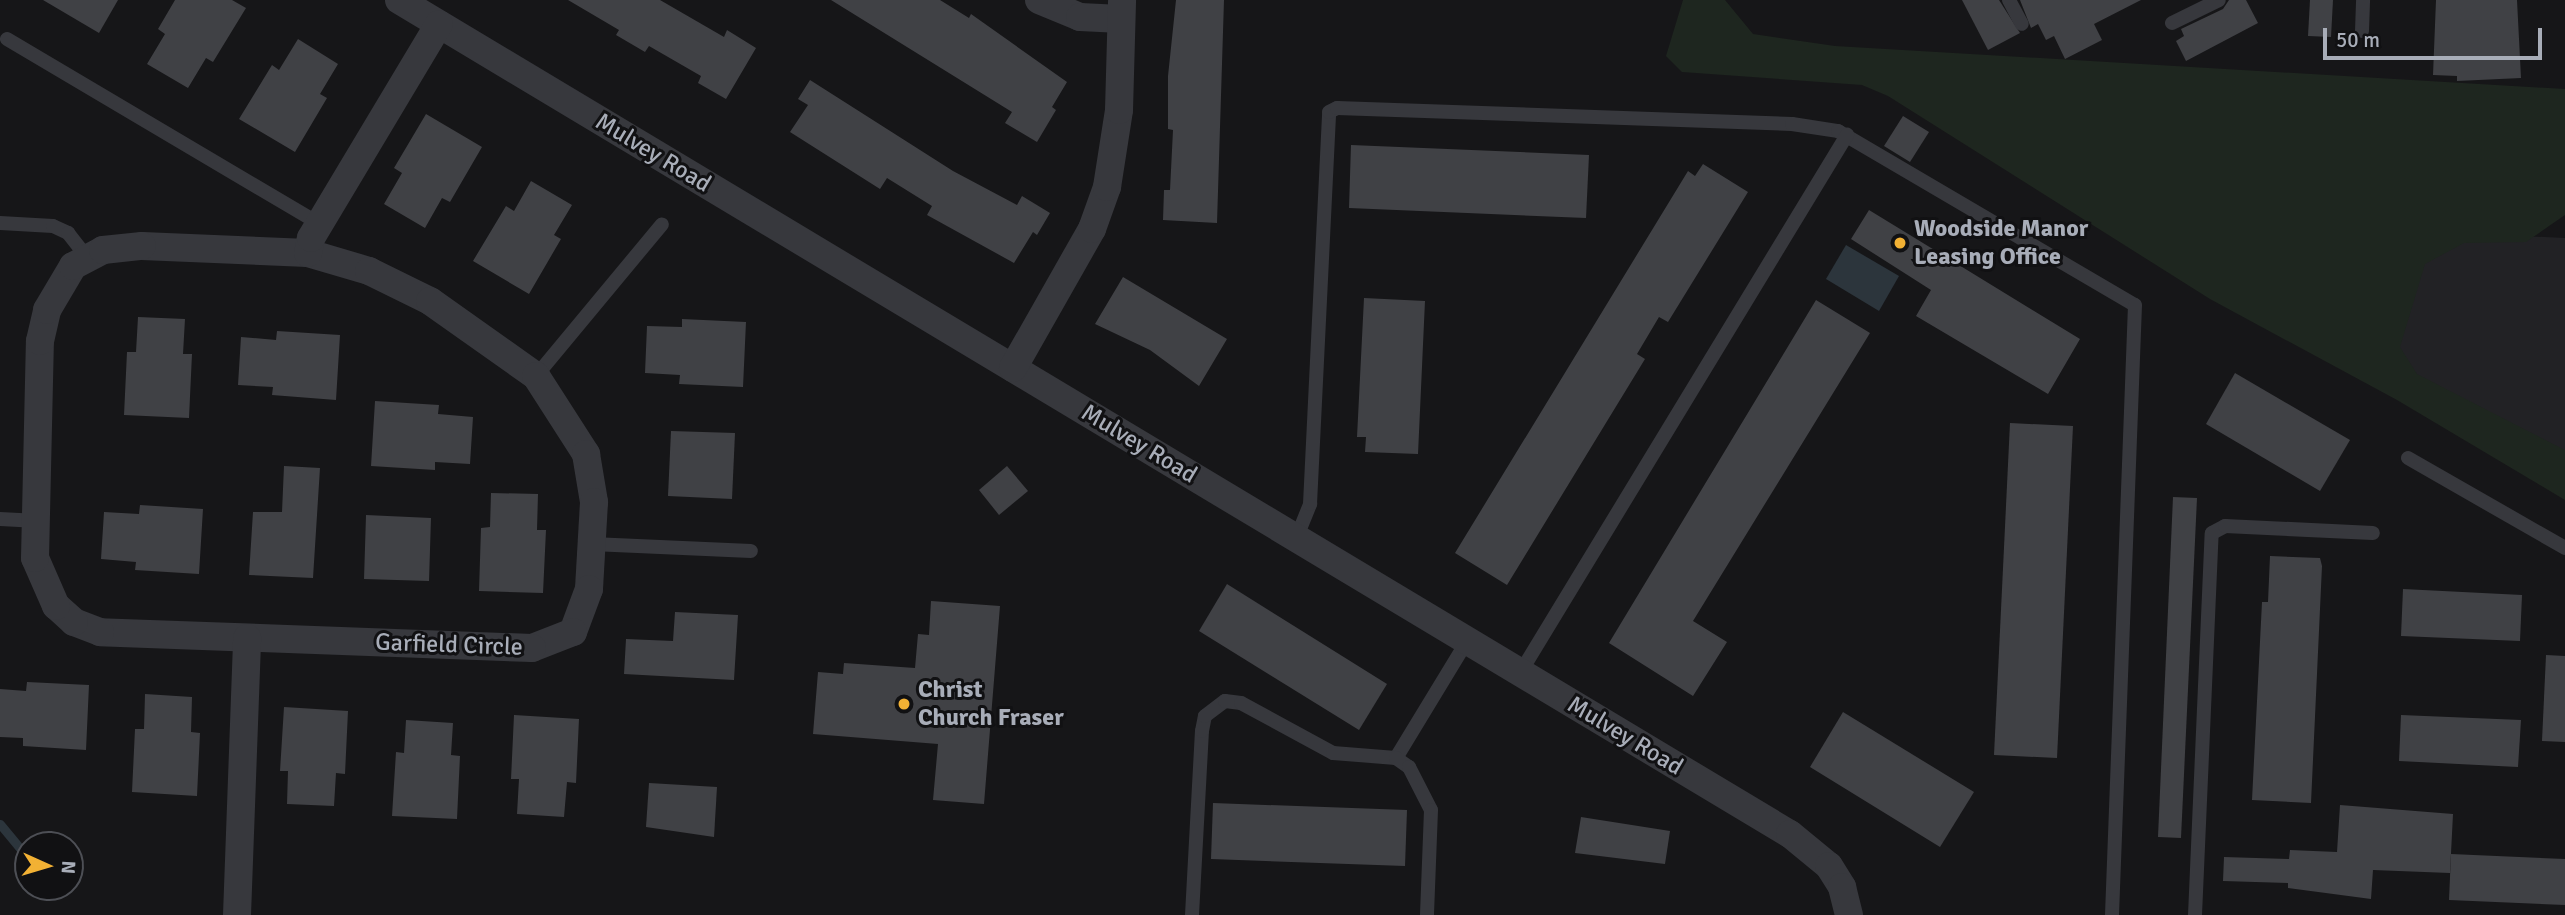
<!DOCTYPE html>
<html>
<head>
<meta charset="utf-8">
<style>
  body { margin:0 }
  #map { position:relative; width:2565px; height:915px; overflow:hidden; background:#161618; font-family:Signika,sans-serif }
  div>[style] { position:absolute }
  .built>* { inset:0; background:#222225 }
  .green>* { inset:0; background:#1e261f }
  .water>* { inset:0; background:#2c353c }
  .stream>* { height:9px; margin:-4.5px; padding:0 4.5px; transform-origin:4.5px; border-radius:4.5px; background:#2c353c }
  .building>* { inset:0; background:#404145 }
  .service>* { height:14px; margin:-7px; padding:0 7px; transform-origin:7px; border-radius:7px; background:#37383d }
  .minor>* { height:28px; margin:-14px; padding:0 14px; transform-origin:14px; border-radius:14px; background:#37383d }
  .dots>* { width:19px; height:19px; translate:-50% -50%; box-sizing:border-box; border:4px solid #111113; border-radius:50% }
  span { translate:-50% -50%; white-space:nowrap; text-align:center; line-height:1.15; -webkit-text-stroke:6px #111113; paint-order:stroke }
  .street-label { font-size:24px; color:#a8adb8 }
  .poi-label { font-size:24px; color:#a8adb8; font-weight:700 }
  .left { translate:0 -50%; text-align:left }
  .north { position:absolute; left:14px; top:831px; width:70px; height:70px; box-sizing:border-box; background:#111113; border:2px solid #4d4f55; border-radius:50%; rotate:94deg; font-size:19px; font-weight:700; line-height:28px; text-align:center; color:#a8adb8 }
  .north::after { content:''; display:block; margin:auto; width:24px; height:32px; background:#f2b134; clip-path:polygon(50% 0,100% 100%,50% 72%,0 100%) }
  .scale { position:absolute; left:2323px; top:28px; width:219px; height:32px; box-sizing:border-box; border:4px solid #a8adb8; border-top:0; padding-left:9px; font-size:21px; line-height:24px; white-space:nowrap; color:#a8adb8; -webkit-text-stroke:5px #111113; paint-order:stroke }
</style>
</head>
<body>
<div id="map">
  <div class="built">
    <div style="clip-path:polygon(2102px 217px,2565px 238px,2565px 468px)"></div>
  </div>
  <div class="green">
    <div style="clip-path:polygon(1683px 0,1725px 0,1753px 34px,1835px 46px,2565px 89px,2565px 215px,2526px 242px,2464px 243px,2425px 264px,2400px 347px,2417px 374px,2565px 450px,2565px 500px,2397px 400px,2210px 299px,1888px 96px,1862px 85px,1682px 72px,1666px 56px)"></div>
  </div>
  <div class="water">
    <div style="clip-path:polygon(1846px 245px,1899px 276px,1879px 311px,1826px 279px)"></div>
  </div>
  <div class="stream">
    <div style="left:0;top:824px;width:44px;rotate:50.5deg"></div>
    <div style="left:51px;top:887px;width:8px;rotate:50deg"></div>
  </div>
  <div class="building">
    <div style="clip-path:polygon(43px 0,118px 0,99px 33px)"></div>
    <div style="clip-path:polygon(175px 0,232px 0,246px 8px,213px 62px,206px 58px,188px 88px,147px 64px,165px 34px,158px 29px)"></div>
    <div style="clip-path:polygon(568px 0,660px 0,724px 37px,727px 30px,756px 48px,726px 99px,698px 83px,701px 76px,649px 46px,645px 52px,616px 35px,619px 30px)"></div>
    <div style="clip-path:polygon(831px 0,940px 0,969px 18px,971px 14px,1067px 82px,1052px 107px,1056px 110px,1037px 142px,1005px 123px,1012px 112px)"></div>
    <div style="clip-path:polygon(1176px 0,1224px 0,1217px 223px,1163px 220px,1164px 190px,1170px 190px,1173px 130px,1168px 129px,1168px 76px)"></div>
    <div style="clip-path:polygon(1962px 0,1999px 0,2020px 33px,1988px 50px)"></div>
    <div style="clip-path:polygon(2020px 0,2141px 0,2094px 24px,2102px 40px,2065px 59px,2054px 36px,2046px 40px,2038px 24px,2031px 28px)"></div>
    <div style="clip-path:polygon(2229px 0,2246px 0,2258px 23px,2186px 61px,2176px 41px,2184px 36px,2181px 29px,2223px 9px)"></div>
    <div style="clip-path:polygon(2310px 0,2333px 0,2331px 37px,2308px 36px)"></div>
    <div style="clip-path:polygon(2436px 0,2517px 0,2521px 78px,2457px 81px,2457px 76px,2433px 75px)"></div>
    <div style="clip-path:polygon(298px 39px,338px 64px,320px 94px,327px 98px,295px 152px,239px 119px,272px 65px,279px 70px)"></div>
    <div style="clip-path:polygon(810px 80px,953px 171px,1017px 205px,1022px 196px,1050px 213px,1037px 235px,1033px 232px,1014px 263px,927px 215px,932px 206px,887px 178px,880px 189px,790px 132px,808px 105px,798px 99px)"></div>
    <div style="clip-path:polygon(426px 114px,482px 147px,450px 202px,442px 198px,425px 228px,384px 204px,402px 173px,394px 168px)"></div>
    <div style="clip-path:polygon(1903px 116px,1929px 132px,1910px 162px,1884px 146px)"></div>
    <div style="clip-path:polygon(1351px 145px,1589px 155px,1586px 218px,1349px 208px)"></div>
    <div style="clip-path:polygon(1703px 164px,1748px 192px,1668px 322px,1659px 317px,1637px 354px,1645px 359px,1507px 585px,1455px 553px,1688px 171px,1695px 176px)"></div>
    <div style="clip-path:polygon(531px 181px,572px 205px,554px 235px,561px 239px,529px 294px,473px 261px,506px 206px,514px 211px)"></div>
    <div style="clip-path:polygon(1869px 210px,2080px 339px,2048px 394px,1916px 316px,1931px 290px,1851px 239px)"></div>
    <div style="clip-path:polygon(1123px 277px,1227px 339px,1199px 386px,1150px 350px,1095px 324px)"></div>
    <div style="clip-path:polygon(1364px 298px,1425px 301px,1418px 454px,1365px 452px,1366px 437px,1357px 437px)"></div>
    <div style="clip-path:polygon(1816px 300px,1870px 333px,1693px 621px,1727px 642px,1693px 696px,1609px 643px)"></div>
    <div style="clip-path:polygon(138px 317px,185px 319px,183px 354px,192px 354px,189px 418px,124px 415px,127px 352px,136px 352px)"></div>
    <div style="clip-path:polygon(682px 319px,746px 322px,743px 387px,679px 384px,680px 375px,645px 373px,647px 326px,682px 327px)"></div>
    <div style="clip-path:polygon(277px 331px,340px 335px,336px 400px,272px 395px,273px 387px,238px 385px,241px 337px,276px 340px)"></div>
    <div style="clip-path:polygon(2235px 373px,2350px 440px,2320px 491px,2206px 424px)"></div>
    <div style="clip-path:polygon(375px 401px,439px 405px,438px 414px,473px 417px,470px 464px,435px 462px,435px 470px,371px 466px)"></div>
    <div style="clip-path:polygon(2010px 423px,2073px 426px,2057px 758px,1994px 755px)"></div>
    <div style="clip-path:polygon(671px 431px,735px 433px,732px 499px,668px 496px)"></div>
    <div style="clip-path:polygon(284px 466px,320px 468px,313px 578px,249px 575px,253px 512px,282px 512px)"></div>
    <div style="clip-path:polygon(1007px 466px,1028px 491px,999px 515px,979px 490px)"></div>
    <div style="clip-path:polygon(491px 493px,538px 494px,537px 530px,546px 530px,543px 593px,479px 591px,481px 528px,490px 527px)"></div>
    <div style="clip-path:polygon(2173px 497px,2197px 498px,2181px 838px,2158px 837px)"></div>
    <div style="clip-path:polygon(140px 505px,203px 509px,199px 574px,135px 570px,136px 562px,101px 559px,104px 512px,139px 514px)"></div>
    <div style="clip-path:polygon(366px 515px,431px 518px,429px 581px,364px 579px)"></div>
    <div style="clip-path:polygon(2270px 556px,2320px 558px,2322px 566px,2311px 803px,2252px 800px,2262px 602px,2268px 602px)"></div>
    <div style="clip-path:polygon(1227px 584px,1387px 684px,1359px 730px,1199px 631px)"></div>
    <div style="clip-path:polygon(2403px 589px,2522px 595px,2520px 641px,2401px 636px)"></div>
    <div style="clip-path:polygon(931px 601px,1000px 606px,984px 804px,933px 800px,938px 744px,813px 734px,818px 672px,843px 674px,844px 663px,915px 668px,918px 634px,929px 635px)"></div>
    <div style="clip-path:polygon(675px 612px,738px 615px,734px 680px,624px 674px,626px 639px,673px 641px)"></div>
    <div style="clip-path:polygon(2546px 655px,2565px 656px,2565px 742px,2542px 741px)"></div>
    <div style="clip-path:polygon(27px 682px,89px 685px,86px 750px,23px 746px,23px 738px,0 737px,0 689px,26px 691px)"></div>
    <div style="clip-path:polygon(145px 694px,192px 697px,191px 732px,200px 733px,197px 796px,132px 792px,135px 729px,144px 729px)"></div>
    <div style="clip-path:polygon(284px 707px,348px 711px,345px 774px,336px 773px,334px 806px,287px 804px,288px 771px,280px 771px)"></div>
    <div style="clip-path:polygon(1843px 712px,1974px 792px,1940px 847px,1810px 767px)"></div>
    <div style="clip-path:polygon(514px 715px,579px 719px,576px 783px,567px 782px,564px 817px,517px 814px,519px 779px,511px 779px)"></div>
    <div style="clip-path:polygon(2401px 715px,2521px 720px,2518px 767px,2399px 761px)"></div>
    <div style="clip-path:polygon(406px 720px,453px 723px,451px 755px,460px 756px,457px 819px,392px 816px,396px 752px,404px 753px)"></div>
    <div style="clip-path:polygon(649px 783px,717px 787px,714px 837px,646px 827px)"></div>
    <div style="clip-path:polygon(1213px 803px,1407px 810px,1405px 866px,1211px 859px)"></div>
    <div style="clip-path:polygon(2340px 805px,2453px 814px,2450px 873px,2373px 870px,2371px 899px,2288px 888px,2288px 883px,2223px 881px,2224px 857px,2289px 859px,2290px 850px,2337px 852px)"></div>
    <div style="clip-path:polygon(1581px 817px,1670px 831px,1665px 864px,1575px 853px)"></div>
    <div style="clip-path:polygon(2451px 854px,2565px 859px,2565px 905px,2449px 900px)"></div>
  </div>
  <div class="service">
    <div style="left:2009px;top:0;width:27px;rotate:62deg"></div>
    <div style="left:2172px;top:23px;width:52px;rotate:-26.1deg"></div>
    <div style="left:2362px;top:31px;width:31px;rotate:-88deg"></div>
    <div style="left:7px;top:39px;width:364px;rotate:30.6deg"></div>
    <div style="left:0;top:223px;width:53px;rotate:3.2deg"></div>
    <div style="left:53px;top:226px;width:17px;rotate:25deg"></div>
    <div style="left:68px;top:233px;width:29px;rotate:52deg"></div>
    <div style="left:536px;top:376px;width:197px;rotate:-50.3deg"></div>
    <div style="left:2408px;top:458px;width:181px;rotate:29.8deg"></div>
    <div style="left:0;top:519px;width:33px;rotate:3deg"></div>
    <div style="left:1296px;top:539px;width:38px;rotate:-68deg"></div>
    <div style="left:1310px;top:504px;width:392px;rotate:-87.2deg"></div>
    <div style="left:1329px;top:112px;width:9px;rotate:-27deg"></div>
    <div style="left:1337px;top:108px;width:455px;rotate:2deg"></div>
    <div style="left:1792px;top:124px;width:47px;rotate:8.7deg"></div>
    <div style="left:1838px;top:131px;width:344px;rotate:30.4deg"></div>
    <div style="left:2135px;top:305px;width:610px;rotate:92.16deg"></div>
    <div style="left:592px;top:544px;width:159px;rotate:2.5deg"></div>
    <div style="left:1520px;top:673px;width:630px;rotate:-58.71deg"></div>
    <div style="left:1396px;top:758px;width:137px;rotate:-58.7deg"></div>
    <div style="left:1192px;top:915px;width:184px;rotate:-86.9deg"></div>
    <div style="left:1202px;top:731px;width:15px;rotate:-79deg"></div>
    <div style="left:1205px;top:716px;width:25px;rotate:-37deg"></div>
    <div style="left:1225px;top:701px;width:16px;rotate:7deg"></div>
    <div style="left:1241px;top:703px;width:105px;rotate:28.5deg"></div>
    <div style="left:1333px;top:753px;width:63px;rotate:4.5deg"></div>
    <div style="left:1396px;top:758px;width:16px;rotate:35deg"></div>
    <div style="left:1409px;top:767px;width:48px;rotate:62.9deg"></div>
    <div style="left:1431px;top:810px;width:105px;rotate:92.2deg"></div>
    <div style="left:2195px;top:915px;width:382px;rotate:-87.5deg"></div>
    <div style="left:2212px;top:533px;width:15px;rotate:-28deg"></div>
    <div style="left:2225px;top:526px;width:148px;rotate:2.7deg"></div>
  </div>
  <div class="minor">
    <div style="left:399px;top:0;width:1622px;rotate:30.95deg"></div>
    <div style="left:1790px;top:834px;width:50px;rotate:39.4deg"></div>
    <div style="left:1829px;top:866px;width:25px;rotate:58deg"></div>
    <div style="left:1842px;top:887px;width:29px;rotate:76deg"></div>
    <div style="left:1039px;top:0;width:44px;rotate:22.5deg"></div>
    <div style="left:1080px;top:17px;width:41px;rotate:2.8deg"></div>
    <div style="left:142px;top:246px;width:166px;rotate:2.4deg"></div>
    <div style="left:308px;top:253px;width:64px;rotate:16.4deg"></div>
    <div style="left:369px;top:271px;width:68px;rotate:26.2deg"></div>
    <div style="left:430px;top:301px;width:130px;rotate:35.3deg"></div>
    <div style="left:536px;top:376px;width:93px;rotate:57.3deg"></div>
    <div style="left:586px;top:454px;width:49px;rotate:80.5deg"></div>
    <div style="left:594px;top:502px;width:87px;rotate:93.3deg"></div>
    <div style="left:589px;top:589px;width:46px;rotate:110.4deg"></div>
    <div style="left:573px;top:632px;width:44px;rotate:158.7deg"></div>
    <div style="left:532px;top:648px;width:432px;rotate:-177.9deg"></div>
    <div style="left:100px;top:632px;width:28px;rotate:-159deg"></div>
    <div style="left:74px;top:622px;width:24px;rotate:-138deg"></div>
    <div style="left:56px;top:606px;width:52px;rotate:-113.6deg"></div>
    <div style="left:35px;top:558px;width:217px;rotate:-88.7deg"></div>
    <div style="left:40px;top:341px;width:32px;rotate:-77deg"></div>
    <div style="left:47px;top:310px;width:51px;rotate:-59.4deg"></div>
    <div style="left:73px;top:266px;width:34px;rotate:-28deg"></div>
    <div style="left:103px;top:250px;width:39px;rotate:-6deg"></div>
    <div style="left:308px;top:253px;width:15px;rotate:-79deg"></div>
    <div style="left:311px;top:238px;width:249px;rotate:-59.1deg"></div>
    <div style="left:1013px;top:368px;width:160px;rotate:-60.4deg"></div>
    <div style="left:1092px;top:229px;width:45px;rotate:-70.3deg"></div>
    <div style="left:1107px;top:187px;width:78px;rotate:-81.1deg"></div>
    <div style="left:1119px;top:110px;width:110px;rotate:-88.4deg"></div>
    <div style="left:237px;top:915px;width:277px;rotate:-87.9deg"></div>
  </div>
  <div class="dots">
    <div style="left:1900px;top:243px;background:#f2b134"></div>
    <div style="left:904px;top:704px;background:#f2b134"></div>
  </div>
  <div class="street-label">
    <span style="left:653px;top:153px;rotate:31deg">Mulvey Road</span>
    <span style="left:1139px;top:444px;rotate:31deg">Mulvey Road</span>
    <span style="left:449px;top:645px;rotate:2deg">Garfield Circle</span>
    <span style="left:1625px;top:736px;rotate:31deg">Mulvey Road</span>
  </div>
  <div class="poi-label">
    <span class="left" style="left:1914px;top:243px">Woodside Manor<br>Leasing Office</span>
    <span class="left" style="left:918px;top:704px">Christ<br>Church Fraser</span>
  </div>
  <div class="north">N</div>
  <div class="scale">50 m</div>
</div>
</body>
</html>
